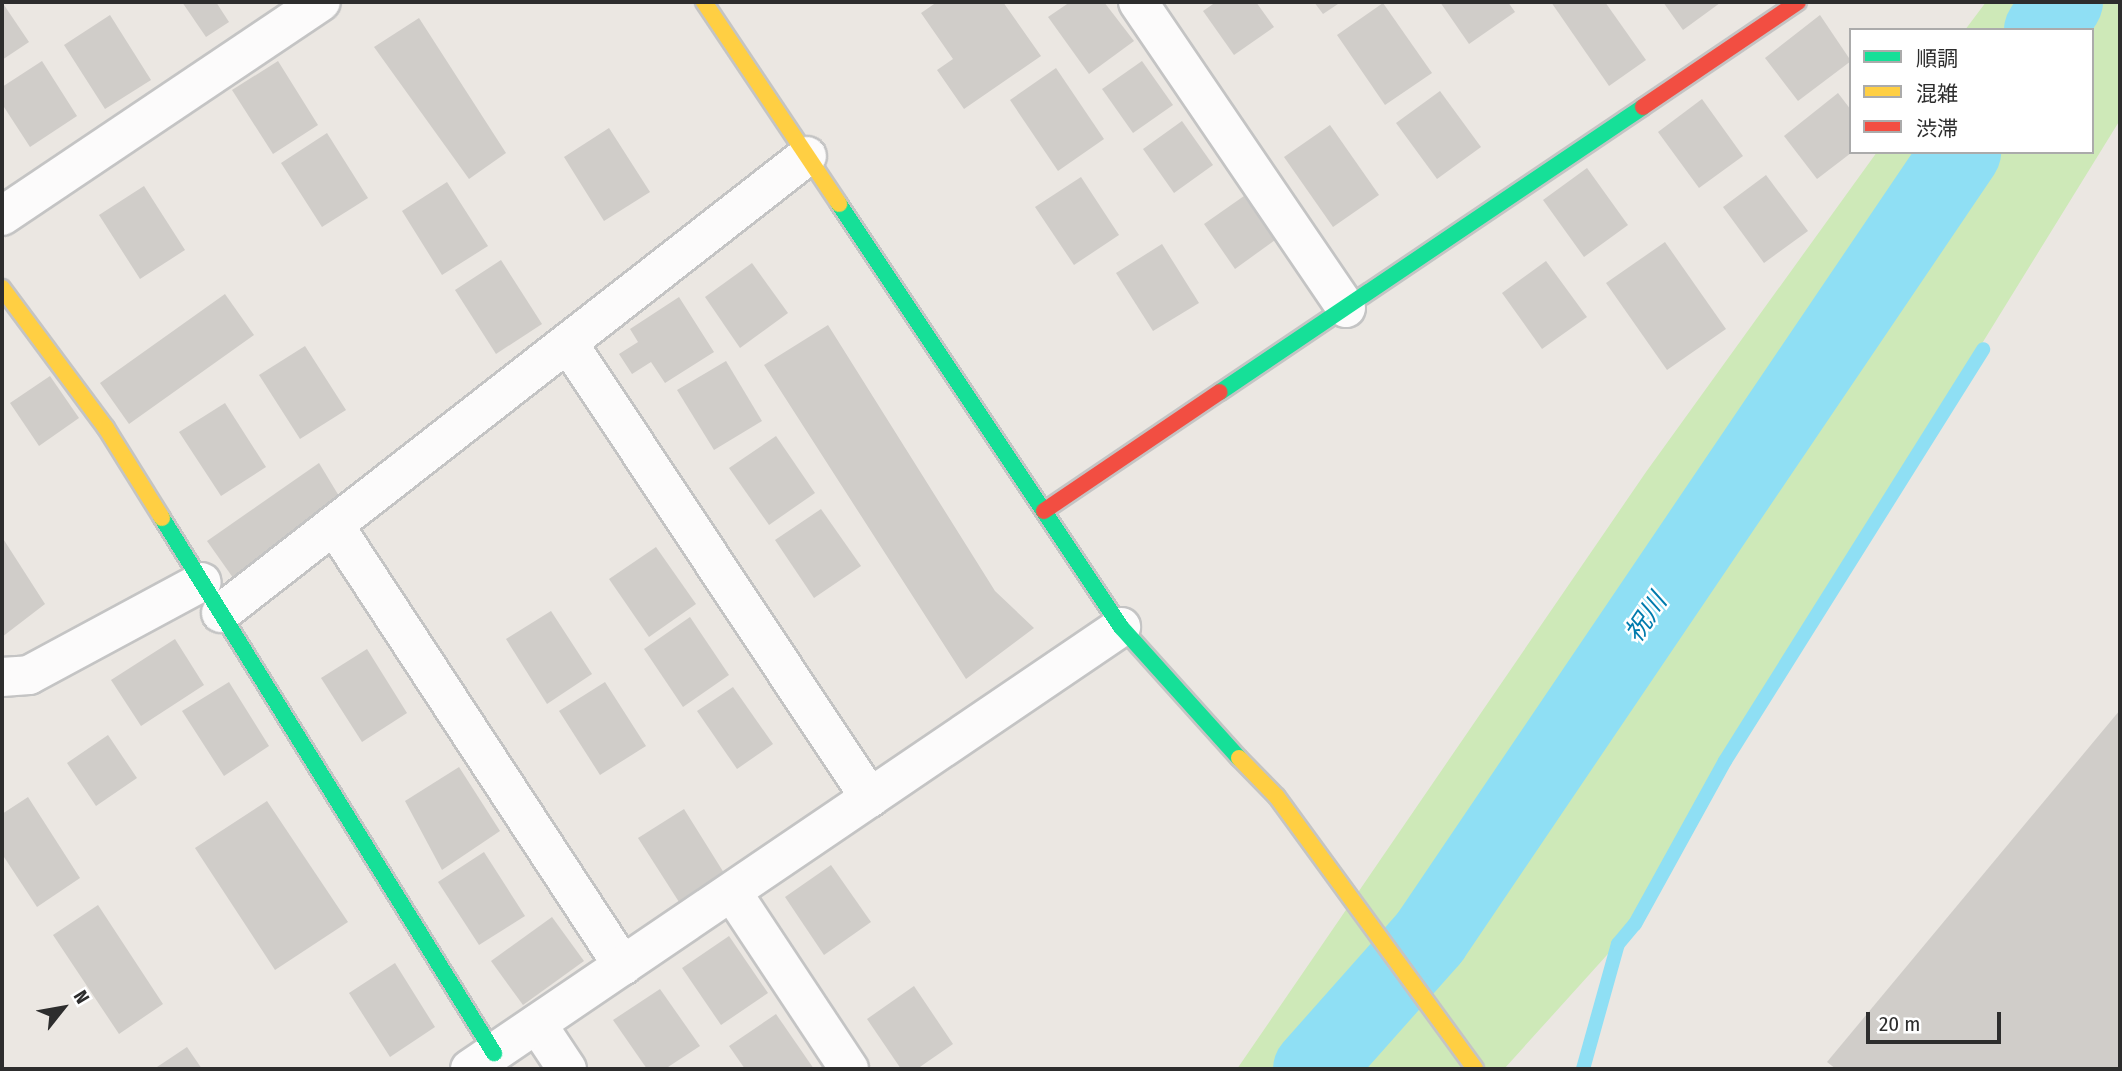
<!DOCTYPE html>
<html>
<head>
<meta charset="utf-8">
<style>
  body { margin:0 }
  #map { position:relative; width:2122px; height:1071px; overflow:hidden; background:#ebe7e2; font-family:"Fira Sans Condensed","Noto Sans JP",sans-serif }
  div>[style] { position:absolute }
  .green>* { inset:0; background:#cee9b8 }
  .stream>* { height:14px; margin:-7px; padding:0 7px; transform-origin:7px; border-radius:7px; background:#8fdff4 }
  .river>* { height:80px; margin:-40px; padding:0 40px; transform-origin:40px; border-radius:40px; background:#8fdff4 }
  .building>* { inset:0; background:#d0cdc9 }
  .roads { filter:drop-shadow(2px 0 #c4c4c4) drop-shadow(-2px 0 #c4c4c4) drop-shadow(0 2px #c4c4c4) drop-shadow(0 -2px #c4c4c4) }
  .street>* { height:38px; margin:-19px; padding:0 19px; transform-origin:19px; border-radius:19px; background:#fcfbfb }
  .fast>* { height:16px; margin:-8px; padding:0 8px; transform-origin:8px; border-radius:8px; background:#16e098 }
  .slow>* { height:16px; margin:-8px; padding:0 8px; transform-origin:8px; border-radius:8px; background:#ffcf43 }
  .jam>* { height:16px; margin:-8px; padding:0 8px; transform-origin:8px; border-radius:8px; background:#f24e42 }
  span { translate:-50% -50%; white-space:nowrap; text-align:center; line-height:1.15; -webkit-text-stroke:5px #fff; paint-order:stroke }
  .water-label { font-size:26px; color:#007bad; font-style:italic }
  .frame { position:absolute; inset:0; border:4px solid #2d2d2d; pointer-events:none }
  .legend { position:absolute; left:1849px; top:28px; width:245px; height:126px; box-sizing:border-box; background:#fff; border:2px solid #ababab; margin:0; padding:9px 12px; list-style:none; font-size:21px; color:#2d2d2d }
  .legend li { display:flex; align-items:center; gap:14px; height:35px }
  .legend b { width:35px; border:2px solid #ababab }
  .north { position:absolute; left:28px; top:973px; width:70px; height:70px; -webkit-text-stroke:5px #fff; paint-order:stroke; rotate:59deg; font-size:19px; font-weight:700; line-height:28px; text-align:center; color:#2d2d2d }
  .north::after { content:''; display:block; margin:auto; width:24px; height:32px; background:#2d2d2d; clip-path:polygon(50% 0,100% 100%,50% 72%,0 100%) }
  .scale { position:absolute; left:1866px; top:1012px; width:135px; height:32px; box-sizing:border-box; border:4px solid #2d2d2d; border-top:0; padding-left:9px; font-size:21px; line-height:24px; white-space:nowrap; color:#2d2d2d; -webkit-text-stroke:5px #fff; paint-order:stroke }
</style>
</head>
<body>
<div id="map">
  <div class="green">
    <div style="clip-path:polygon(1986px 2px,2120px 2px,2120px 120px,1689px 818px,1635px 924px,1504px 1069px,1237px 1069px,1646px 472px,1877px 152px,2092px 152px,2092px 30px,1965px 30px)"></div>
  </div>
  <div class="stream">
    <div style="left:1583px;top:1069px;width:130px;rotate:-74.4deg"></div>
    <div style="left:1618px;top:944px;width:26px;rotate:-50deg"></div>
    <div style="left:1635px;top:924px;width:186px;rotate:-61.1deg"></div>
    <div style="left:1725px;top:761px;width:486px;rotate:-57.9deg"></div>
  </div>
  <div class="river">
    <div style="left:2044px;top:30px;width:34px;rotate:-56deg"></div>
    <div style="left:1313px;top:1069px;width:176px;rotate:-48.4deg"></div>
    <div style="left:1430px;top:937px;width:948px;rotate:-55.92deg"></div>
  </div>
  <div class="building">
    <div style="clip-path:polygon(2px 2px,29px 42px,2px 60px)"></div>
    <div style="clip-path:polygon(182px 2px,216px 2px,229px 22px,206px 37px)"></div>
    <div style="clip-path:polygon(937px 2px,1003px 2px,1041px 56px,964px 109px,937px 70px,953px 59px,921px 13px)"></div>
    <div style="clip-path:polygon(1070px 2px,1104px 2px,1134px 41px,1089px 74px,1048px 17px)"></div>
    <div style="clip-path:polygon(1216px 2px,1256px 2px,1274px 27px,1234px 55px,1203px 11px)"></div>
    <div style="clip-path:polygon(1314px 2px,1341px 2px,1323px 14px)"></div>
    <div style="clip-path:polygon(1440px 2px,1508px 2px,1515px 12px,1469px 44px)"></div>
    <div style="clip-path:polygon(1551px 2px,1605px 2px,1646px 60px,1609px 86px)"></div>
    <div style="clip-path:polygon(1663px 2px,1719px 2px,1720px 3px,1683px 30px)"></div>
    <div style="clip-path:polygon(1383px 3px,1432px 73px,1385px 105px,1337px 35px)"></div>
    <div style="clip-path:polygon(110px 15px,151px 80px,105px 109px,64px 45px)"></div>
    <div style="clip-path:polygon(1820px 15px,1851px 61px,1798px 101px,1765px 58px)"></div>
    <div style="clip-path:polygon(419px 18px,506px 153px,469px 179px,374px 47px)"></div>
    <div style="clip-path:polygon(42px 61px,77px 116px,30px 147px,2px 104px,2px 87px)"></div>
    <div style="clip-path:polygon(278px 61px,318px 125px,273px 154px,232px 90px)"></div>
    <div style="clip-path:polygon(1142px 61px,1173px 105px,1133px 133px,1102px 89px)"></div>
    <div style="clip-path:polygon(1056px 68px,1104px 139px,1058px 171px,1010px 100px)"></div>
    <div style="clip-path:polygon(1440px 91px,1481px 147px,1437px 179px,1396px 123px)"></div>
    <div style="clip-path:polygon(1838px 93px,1851px 110px,1851px 153px,1817px 179px,1784px 136px)"></div>
    <div style="clip-path:polygon(1702px 99px,1743px 156px,1699px 188px,1658px 132px)"></div>
    <div style="clip-path:polygon(1182px 121px,1213px 165px,1174px 193px,1143px 149px)"></div>
    <div style="clip-path:polygon(1330px 125px,1379px 195px,1333px 227px,1284px 157px)"></div>
    <div style="clip-path:polygon(609px 128px,650px 192px,604px 221px,564px 157px)"></div>
    <div style="clip-path:polygon(327px 133px,368px 198px,322px 227px,281px 163px)"></div>
    <div style="clip-path:polygon(1587px 168px,1628px 225px,1584px 257px,1543px 200px)"></div>
    <div style="clip-path:polygon(1766px 175px,1808px 231px,1764px 263px,1723px 207px)"></div>
    <div style="clip-path:polygon(1081px 177px,1119px 235px,1074px 265px,1035px 207px)"></div>
    <div style="clip-path:polygon(447px 182px,488px 246px,442px 275px,402px 211px)"></div>
    <div style="clip-path:polygon(144px 186px,185px 250px,140px 279px,99px 215px)"></div>
    <div style="clip-path:polygon(1244px 196px,1275px 240px,1235px 269px,1204px 224px)"></div>
    <div style="clip-path:polygon(1665px 242px,1726px 329px,1667px 370px,1606px 283px)"></div>
    <div style="clip-path:polygon(1162px 244px,1199px 303px,1153px 331px,1116px 273px)"></div>
    <div style="clip-path:polygon(501px 260px,542px 324px,496px 354px,455px 290px)"></div>
    <div style="clip-path:polygon(1546px 261px,1587px 317px,1542px 349px,1502px 293px)"></div>
    <div style="clip-path:polygon(752px 263px,788px 313px,740px 348px,705px 297px)"></div>
    <div style="clip-path:polygon(225px 294px,254px 335px,129px 424px,100px 383px)"></div>
    <div style="clip-path:polygon(679px 297px,714px 352px,665px 383px,651px 362px,632px 374px,619px 354px,638px 342px,630px 329px)"></div>
    <div style="clip-path:polygon(828px 325px,995px 591px,1034px 628px,966px 679px,764px 365px)"></div>
    <div style="clip-path:polygon(305px 346px,346px 410px,300px 439px,259px 375px)"></div>
    <div style="clip-path:polygon(726px 361px,762px 421px,714px 450px,677px 390px)"></div>
    <div style="clip-path:polygon(50px 376px,79px 418px,39px 446px,10px 403px)"></div>
    <div style="clip-path:polygon(225px 403px,266px 467px,221px 496px,179px 432px)"></div>
    <div style="clip-path:polygon(776px 436px,815px 493px,769px 525px,729px 468px)"></div>
    <div style="clip-path:polygon(319px 463px,342px 501px,236px 582px,207px 541px)"></div>
    <div style="clip-path:polygon(821px 509px,861px 566px,814px 598px,775px 540px)"></div>
    <div style="clip-path:polygon(2px 537px,45px 604px,2px 637px)"></div>
    <div style="clip-path:polygon(656px 547px,696px 604px,649px 637px,609px 579px)"></div>
    <div style="clip-path:polygon(551px 611px,592px 674px,547px 704px,506px 639px)"></div>
    <div style="clip-path:polygon(690px 617px,729px 675px,683px 707px,644px 649px)"></div>
    <div style="clip-path:polygon(175px 639px,204px 685px,141px 726px,111px 680px)"></div>
    <div style="clip-path:polygon(367px 649px,407px 713px,362px 742px,321px 678px)"></div>
    <div style="clip-path:polygon(229px 682px,269px 746px,224px 776px,182px 711px)"></div>
    <div style="clip-path:polygon(605px 682px,646px 746px,600px 775px,559px 711px)"></div>
    <div style="clip-path:polygon(733px 687px,773px 744px,737px 769px,697px 711px)"></div>
    <div style="clip-path:polygon(2120px 710px,2120px 1069px,1836px 1069px,1827px 1062px)"></div>
    <div style="clip-path:polygon(108px 735px,137px 778px,96px 806px,67px 763px)"></div>
    <div style="clip-path:polygon(459px 767px,500px 831px,442px 870px,405px 801px)"></div>
    <div style="clip-path:polygon(28px 797px,80px 878px,37px 907px,2px 854px,2px 814px)"></div>
    <div style="clip-path:polygon(267px 801px,348px 922px,275px 970px,195px 848px)"></div>
    <div style="clip-path:polygon(684px 809px,724px 873px,679px 902px,638px 838px)"></div>
    <div style="clip-path:polygon(484px 852px,525px 916px,479px 945px,438px 882px)"></div>
    <div style="clip-path:polygon(831px 865px,871px 922px,824px 955px,785px 897px)"></div>
    <div style="clip-path:polygon(98px 905px,163px 1004px,119px 1034px,53px 935px)"></div>
    <div style="clip-path:polygon(552px 917px,584px 961px,523px 1005px,491px 961px)"></div>
    <div style="clip-path:polygon(729px 936px,768px 993px,721px 1025px,682px 968px)"></div>
    <div style="clip-path:polygon(395px 963px,435px 1027px,390px 1057px,349px 993px)"></div>
    <div style="clip-path:polygon(914px 986px,953px 1044px,917px 1069px,901px 1069px,867px 1019px)"></div>
    <div style="clip-path:polygon(660px 989px,700px 1046px,665px 1069px,647px 1069px,613px 1020px)"></div>
    <div style="clip-path:polygon(776px 1014px,814px 1069px,745px 1069px,729px 1046px)"></div>
    <div style="clip-path:polygon(187px 1047px,202px 1069px,154px 1069px)"></div>
  </div>
  <div class="roads">
    <div class="street">
      <div style="left:1138px;top:2px;width:370px;rotate:55.8deg"></div>
      <div style="left:2px;top:216px;width:384px;rotate:-33.9deg"></div>
      <div style="left:568px;top:343px;width:546px;rotate:56.43deg"></div>
      <div style="left:334px;top:525px;width:527px;rotate:56.76deg"></div>
      <div style="left:221px;top:613px;width:743px;rotate:-37.95deg"></div>
      <div style="left:2px;top:677px;width:27px;rotate:-4deg"></div>
      <div style="left:29px;top:675px;width:196px;rotate:-28.3deg"></div>
      <div style="left:732px;top:892px;width:212px;rotate:56.5deg"></div>
      <div style="left:537px;top:1024px;width:54px;rotate:56.3deg"></div>
      <div style="left:470px;top:1069px;width:787px;rotate:-34.17deg"></div>
    </div>
    <div class="fast">
      <div style="left:839px;top:204px;width:508px;rotate:56.31deg"></div>
      <div style="left:1121px;top:627px;width:176px;rotate:48deg"></div>
      <div style="left:1220px;top:392px;width:510px;rotate:-33.97deg"></div>
      <div style="left:162px;top:518px;width:630px;rotate:58.18deg"></div>
    </div>
    <div class="slow">
      <div style="left:704px;top:2px;width:243px;rotate:56.2deg"></div>
      <div style="left:2px;top:288px;width:174px;rotate:53.4deg"></div>
      <div style="left:106px;top:428px;width:106px;rotate:58.1deg"></div>
      <div style="left:1239px;top:758px;width:54px;rotate:45.7deg"></div>
      <div style="left:1277px;top:797px;width:336px;rotate:53.9deg"></div>
    </div>
    <div class="jam">
      <div style="left:1643px;top:107px;width:187px;rotate:-34.1deg"></div>
      <div style="left:1044px;top:511px;width:212px;rotate:-34.1deg"></div>
    </div>
  </div>
  <div class="water-label">
    <span style="left:1646px;top:618px;rotate:-56deg">祝川</span>
  </div>
  <div class="frame"></div>
  <ul class="legend">
  <li><b style="height:9px;background:#16e098"></b>順調</li>
  <li><b style="height:9px;background:#ffcf43"></b>混雑</li>
  <li><b style="height:9px;background:#f24e42"></b>渋滞</li>
  </ul>
  <div class="north">N</div>
  <div class="scale">20 m</div>
</div>
</body>
</html>
